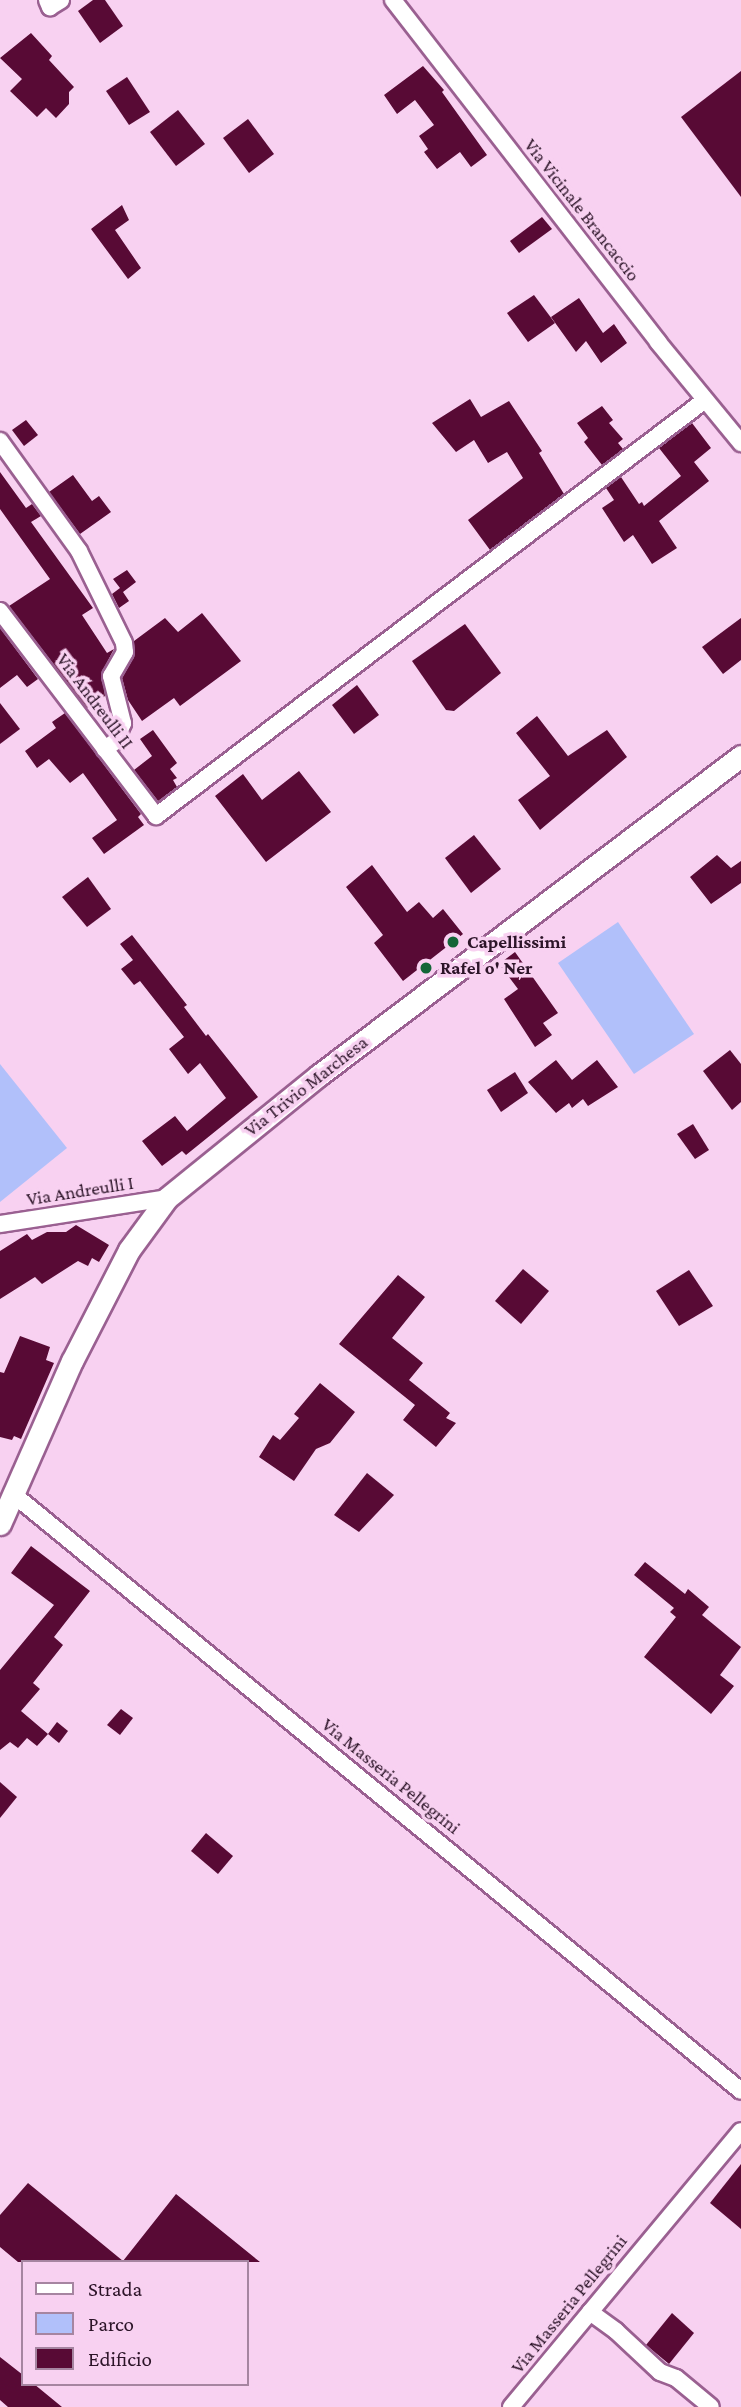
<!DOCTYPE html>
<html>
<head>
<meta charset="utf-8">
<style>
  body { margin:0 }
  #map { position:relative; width:741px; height:2407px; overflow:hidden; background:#f8d1f1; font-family:"Crimson Pro",serif }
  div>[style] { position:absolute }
  .green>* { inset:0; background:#b1c0fa }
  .building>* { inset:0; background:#580a35 }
  .roads { filter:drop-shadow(2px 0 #9a6091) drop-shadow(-2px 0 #9a6091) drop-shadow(0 2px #9a6091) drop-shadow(0 -2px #9a6091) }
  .minor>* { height:16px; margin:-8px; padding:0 8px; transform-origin:8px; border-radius:8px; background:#fff }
  .tertiary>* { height:21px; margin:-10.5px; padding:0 10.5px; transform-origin:10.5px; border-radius:10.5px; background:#fff }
  .dots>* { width:19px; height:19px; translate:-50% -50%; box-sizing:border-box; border:4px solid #f8d1f1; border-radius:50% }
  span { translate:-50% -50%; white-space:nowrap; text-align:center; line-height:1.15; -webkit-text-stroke:7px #f8d1f1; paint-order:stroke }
  .street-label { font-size:19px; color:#2c1428 }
  .poi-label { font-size:19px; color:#2c1428; font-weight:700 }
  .left { translate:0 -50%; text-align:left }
  .legend { position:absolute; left:21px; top:2260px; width:228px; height:126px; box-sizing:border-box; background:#f8d1f1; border:2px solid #a685a1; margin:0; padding:9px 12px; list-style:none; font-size:21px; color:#2c1428 }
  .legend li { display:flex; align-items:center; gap:14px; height:35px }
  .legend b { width:35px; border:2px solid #a685a1 }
</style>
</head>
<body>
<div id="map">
  <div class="green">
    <div style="clip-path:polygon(618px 922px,694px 1034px,634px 1074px,558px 963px)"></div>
    <div style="clip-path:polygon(0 1064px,67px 1148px,0 1202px)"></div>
  </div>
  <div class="building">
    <div style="clip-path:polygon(93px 0,105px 0,123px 26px,100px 43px,78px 11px)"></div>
    <div style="clip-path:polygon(31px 33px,52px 56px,49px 60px,74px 87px,69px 92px,69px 104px,56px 118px,46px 108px,37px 117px,10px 91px,22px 79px,0 58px)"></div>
    <div style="clip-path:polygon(423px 66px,444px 90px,442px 92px,487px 155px,471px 167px,460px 152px,437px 169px,424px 152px,428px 149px,419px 136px,434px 125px,415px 100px,397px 114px,384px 95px)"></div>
    <div style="clip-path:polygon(741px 71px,741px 197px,681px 117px)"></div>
    <div style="clip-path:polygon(127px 77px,150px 112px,129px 125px,106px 91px)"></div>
    <div style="clip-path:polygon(178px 110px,205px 144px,176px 166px,150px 132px)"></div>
    <div style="clip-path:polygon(248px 119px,274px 154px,249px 173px,223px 138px)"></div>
    <div style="clip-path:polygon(122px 205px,129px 220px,115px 230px,141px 268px,128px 279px,91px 229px)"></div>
    <div style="clip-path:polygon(542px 217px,552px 229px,519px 253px,510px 241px)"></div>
    <div style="clip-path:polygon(534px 295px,555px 323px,528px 342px,507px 313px)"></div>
    <div style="clip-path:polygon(579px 298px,603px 333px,614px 324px,627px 343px,601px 363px,586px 341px,576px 352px,551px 317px)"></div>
    <div style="clip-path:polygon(470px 399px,481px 417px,509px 401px,542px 451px,539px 453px,564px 494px,490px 550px,468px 520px,523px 478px,507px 452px,488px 463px,474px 440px,456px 452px,432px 423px)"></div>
    <div style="clip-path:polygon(602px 406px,613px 420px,609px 423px,623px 439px,618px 443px,623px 449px,602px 465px,584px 442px,588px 438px,577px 423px)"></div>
    <div style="clip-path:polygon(26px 420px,38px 435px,24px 446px,12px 430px)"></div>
    <div style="clip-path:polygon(692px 423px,711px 448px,694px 462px,709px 481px,659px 521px,677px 548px,652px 564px,633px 535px,624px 542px,602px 508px,614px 500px,606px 488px,621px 477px,639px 504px,642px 502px,644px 506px,681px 476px,659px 448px)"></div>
    <div style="clip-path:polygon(0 472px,26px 508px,32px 504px,41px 516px,31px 522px,93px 608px,82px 615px,107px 653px,114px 649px,102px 672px,105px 696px,87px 708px,9px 606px,50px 579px,0 509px)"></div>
    <div style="clip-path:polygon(73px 475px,92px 501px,99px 496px,111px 512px,80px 534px,49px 492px)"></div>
    <div style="clip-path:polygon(127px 570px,136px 582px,123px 592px,129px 601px,119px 608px,112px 594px,120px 588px,113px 579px)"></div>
    <div style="clip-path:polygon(202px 613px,241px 661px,180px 706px,174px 698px,142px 721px,128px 700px,122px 678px,134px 657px,134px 641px,165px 618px,178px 632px)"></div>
    <div style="clip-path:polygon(741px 618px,741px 660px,723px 674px,702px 647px)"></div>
    <div style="clip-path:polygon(465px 624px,501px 673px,454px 711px,446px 710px,412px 661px)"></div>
    <div style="clip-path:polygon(0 628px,38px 679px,27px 687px,17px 675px,0 688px)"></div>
    <div style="clip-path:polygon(357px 685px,379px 715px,354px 734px,332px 705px)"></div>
    <div style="clip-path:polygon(0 703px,20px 729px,0 744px)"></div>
    <div style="clip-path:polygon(65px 713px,141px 814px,138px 817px,144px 825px,104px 854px,92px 838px,117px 820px,83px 773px,70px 783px,49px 759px,37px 768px,25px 751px,56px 728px,52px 722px)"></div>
    <div style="clip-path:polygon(537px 716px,568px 756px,607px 730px,627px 757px,540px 830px,518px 800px,550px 776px,516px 733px)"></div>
    <div style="clip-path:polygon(153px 730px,177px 763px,170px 769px,177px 778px,173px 780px,177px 787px,158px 801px,134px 770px,152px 756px,140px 739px)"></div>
    <div style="clip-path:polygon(299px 771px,331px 812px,266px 862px,215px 796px,243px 774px,262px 800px)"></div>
    <div style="clip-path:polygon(474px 835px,501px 869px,471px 893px,445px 858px)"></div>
    <div style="clip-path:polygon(717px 855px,731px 868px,741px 861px,741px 883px,711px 904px,690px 877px)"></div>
    <div style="clip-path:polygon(372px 865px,407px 912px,419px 902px,433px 918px,443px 909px,463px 934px,403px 981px,374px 943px,383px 935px,346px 887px)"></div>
    <div style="clip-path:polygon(88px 877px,111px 909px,87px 927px,62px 897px)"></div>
    <div style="clip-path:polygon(132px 935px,187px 1005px,184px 1007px,206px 1036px,208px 1034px,258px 1097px,186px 1155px,182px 1151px,162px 1166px,142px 1141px,175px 1116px,187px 1131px,226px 1098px,200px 1063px,188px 1074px,169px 1049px,184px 1037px,140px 981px,134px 985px,121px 969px,133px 960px,120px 944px)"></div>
    <div style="clip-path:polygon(515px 952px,558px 1013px,543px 1023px,552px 1035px,535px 1047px,504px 999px,518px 989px,499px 964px)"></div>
    <div style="clip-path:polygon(730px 1050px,741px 1064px,741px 1102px,732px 1110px,703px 1071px)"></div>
    <div style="clip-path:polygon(556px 1060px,572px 1080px,597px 1060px,618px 1087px,588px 1106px,583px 1099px,572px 1108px,569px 1103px,556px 1113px,528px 1082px)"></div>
    <div style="clip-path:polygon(515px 1072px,528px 1093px,501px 1112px,487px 1090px)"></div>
    <div style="clip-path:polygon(693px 1124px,709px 1150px,695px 1159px,677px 1134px)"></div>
    <div style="clip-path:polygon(76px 1225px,109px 1245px,99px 1262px,92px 1258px,88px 1266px,78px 1261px,42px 1284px,35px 1277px,0 1299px,0 1251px,27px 1234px,32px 1240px,47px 1232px,66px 1232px)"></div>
    <div style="clip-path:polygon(523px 1269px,549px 1291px,521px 1324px,495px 1301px)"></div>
    <div style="clip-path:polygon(689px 1270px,713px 1306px,679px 1326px,656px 1291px)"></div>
    <div style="clip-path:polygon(398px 1275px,425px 1297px,392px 1338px,423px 1363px,409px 1380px,450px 1413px,446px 1418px,456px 1423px,436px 1447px,403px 1420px,415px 1405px,339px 1344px)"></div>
    <div style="clip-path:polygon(20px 1336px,50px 1347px,46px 1360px,54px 1363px,21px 1439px,14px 1436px,12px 1440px,0 1437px,0 1372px,4px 1373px)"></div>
    <div style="clip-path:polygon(320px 1383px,355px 1412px,330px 1443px,316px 1449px,294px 1481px,259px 1457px,273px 1435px,280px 1440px,299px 1418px,294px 1414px)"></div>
    <div style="clip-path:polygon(367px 1473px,394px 1495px,359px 1532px,334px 1515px)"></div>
    <div style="clip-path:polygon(31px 1546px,90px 1591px,54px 1637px,63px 1645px,33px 1683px,40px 1689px,21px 1711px,48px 1734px,37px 1746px,27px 1738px,18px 1748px,10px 1742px,0 1750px,0 1670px,54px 1605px,11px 1573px)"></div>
    <div style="clip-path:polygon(645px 1562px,685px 1594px,688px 1589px,709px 1607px,702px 1615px,741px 1647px,720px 1675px,734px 1686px,711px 1714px,644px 1657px,676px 1617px,670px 1612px,674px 1608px,634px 1575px)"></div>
    <div style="clip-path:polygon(121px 1709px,133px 1718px,120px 1735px,107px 1725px)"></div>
    <div style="clip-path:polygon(57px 1722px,68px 1731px,59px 1743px,48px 1734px)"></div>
    <div style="clip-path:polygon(0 1782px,17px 1797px,0 1818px)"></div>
    <div style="clip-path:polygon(206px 1833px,233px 1856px,218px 1874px,191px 1851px)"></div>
    <div style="clip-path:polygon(741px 2164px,741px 2229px,710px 2203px)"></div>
    <div style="clip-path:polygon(28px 2183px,123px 2261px,176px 2194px,260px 2262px,18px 2262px,0 2247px,0 2215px)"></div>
    <div style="clip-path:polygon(672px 2313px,694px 2333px,669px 2364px,646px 2345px)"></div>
    <div style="clip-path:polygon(0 2357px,23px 2375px,23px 2384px,34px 2384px,62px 2407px,8px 2407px,0 2400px)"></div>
  </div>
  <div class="roads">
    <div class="minor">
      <div style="left:47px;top:0;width:8px;rotate:67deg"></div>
      <div style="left:50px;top:7px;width:13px;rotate:-32deg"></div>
      <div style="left:393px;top:0;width:433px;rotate:52.2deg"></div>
      <div style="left:658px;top:342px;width:131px;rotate:50.6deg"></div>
      <div style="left:0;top:441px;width:135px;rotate:54.3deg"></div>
      <div style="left:79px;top:551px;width:102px;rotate:63.9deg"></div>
      <div style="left:124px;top:643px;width:9px;rotate:84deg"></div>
      <div style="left:125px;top:652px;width:28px;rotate:120deg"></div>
      <div style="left:111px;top:676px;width:49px;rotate:75.7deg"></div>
      <div style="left:123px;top:723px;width:19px;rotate:111deg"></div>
      <div style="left:116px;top:741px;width:14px;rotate:144deg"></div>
      <div style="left:0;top:611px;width:258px;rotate:52.7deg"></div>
      <div style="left:156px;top:816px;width:689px;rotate:-37.15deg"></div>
      <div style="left:0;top:1224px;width:169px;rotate:-8.8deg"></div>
      <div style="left:13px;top:1494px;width:941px;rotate:39.35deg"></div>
      <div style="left:590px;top:2312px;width:32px;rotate:36deg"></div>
      <div style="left:616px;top:2331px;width:60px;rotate:43deg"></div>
      <div style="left:660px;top:2372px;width:17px;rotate:21deg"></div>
      <div style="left:676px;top:2378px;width:45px;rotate:39.6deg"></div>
      <div style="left:511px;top:2407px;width:359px;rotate:-50.2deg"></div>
    </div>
    <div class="tertiary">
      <div style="left:0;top:1524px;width:178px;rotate:-66.2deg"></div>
      <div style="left:72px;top:1361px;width:125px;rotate:-62.8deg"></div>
      <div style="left:129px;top:1250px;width:64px;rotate:-53.8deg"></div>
      <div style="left:167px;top:1198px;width:196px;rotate:-39deg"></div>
      <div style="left:319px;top:1075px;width:529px;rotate:-37.09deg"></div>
    </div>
  </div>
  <div class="dots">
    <div style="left:453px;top:942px;background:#136637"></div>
    <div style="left:426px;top:968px;background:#136637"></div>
  </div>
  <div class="street-label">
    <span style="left:582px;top:210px;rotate:52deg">Via Vicinale Brancaccio</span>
    <span style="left:95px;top:701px;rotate:53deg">Via Andreulli II</span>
    <span style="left:306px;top:1086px;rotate:-38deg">Via Trivio Marchesa</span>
    <span style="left:80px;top:1191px;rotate:-9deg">Via Andreulli I</span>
    <span style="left:391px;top:1776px;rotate:39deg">Via Masseria Pellegrini</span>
    <span style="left:569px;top:2304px;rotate:-51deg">Via Masseria Pellegrini</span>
  </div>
  <div class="poi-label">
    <span class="left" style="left:467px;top:942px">Capellissimi</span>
    <span class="left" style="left:440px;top:968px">Rafel o' Ner</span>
  </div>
  <ul class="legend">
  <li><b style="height:9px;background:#fff"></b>Strada</li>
  <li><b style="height:19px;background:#b1c0fa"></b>Parco</li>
  <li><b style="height:19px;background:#580a35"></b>Edificio</li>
  </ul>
</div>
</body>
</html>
